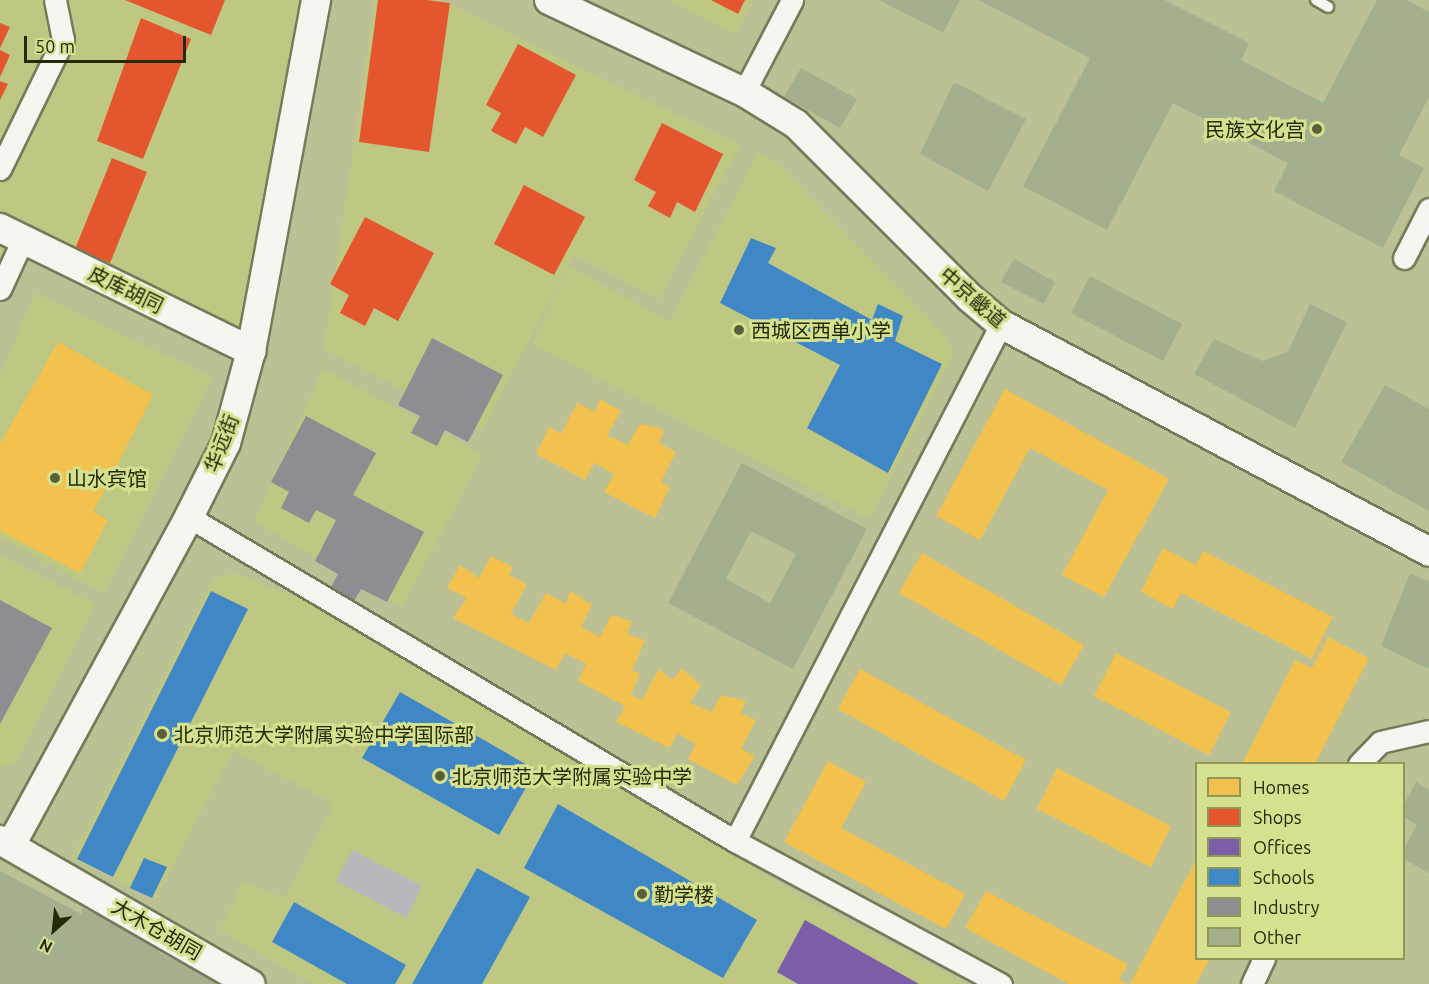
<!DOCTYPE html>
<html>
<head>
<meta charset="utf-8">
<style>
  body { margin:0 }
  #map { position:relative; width:1429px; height:984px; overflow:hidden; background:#bcc195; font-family:Ubuntu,"Noto Sans SC",sans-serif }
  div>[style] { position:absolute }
  .built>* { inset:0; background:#bfc883 }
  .green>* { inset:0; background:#b9b7bc }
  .homes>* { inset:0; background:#f2c14e }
  .shops>* { inset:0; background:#e4572e }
  .offices>* { inset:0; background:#7b5ea7 }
  .schools>* { inset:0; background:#3f88c5 }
  .industry>* { inset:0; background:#8d8d92 }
  .building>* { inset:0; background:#a4af8e }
  .roads { filter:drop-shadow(2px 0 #777a5a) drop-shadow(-2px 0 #777a5a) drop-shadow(0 2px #777a5a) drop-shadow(0 -2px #777a5a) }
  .lane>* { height:10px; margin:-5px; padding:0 5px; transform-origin:5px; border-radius:5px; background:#f5f6ef }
  .street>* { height:21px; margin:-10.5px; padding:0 10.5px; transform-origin:10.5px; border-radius:10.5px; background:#f5f6ef }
  .secondary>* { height:28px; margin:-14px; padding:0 14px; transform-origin:14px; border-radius:14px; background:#f5f6ef }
  .dots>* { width:16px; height:16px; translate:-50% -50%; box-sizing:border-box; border:3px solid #d6e190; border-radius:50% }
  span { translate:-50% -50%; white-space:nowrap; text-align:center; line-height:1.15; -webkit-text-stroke:6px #d6e190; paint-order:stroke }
  .poi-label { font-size:20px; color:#262907 }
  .right { translate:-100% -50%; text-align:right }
  .left { translate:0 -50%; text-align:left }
  .street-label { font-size:20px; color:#262907 }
  .legend { position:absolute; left:1195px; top:762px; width:210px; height:198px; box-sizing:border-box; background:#d6e190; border:2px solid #909759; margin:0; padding:8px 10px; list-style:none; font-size:18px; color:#262907 }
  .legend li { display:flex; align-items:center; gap:12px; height:30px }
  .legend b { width:30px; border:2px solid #909759 }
  .north { position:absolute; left:24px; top:900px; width:60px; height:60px; -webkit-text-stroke:4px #d6e190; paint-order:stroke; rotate:207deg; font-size:16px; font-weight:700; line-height:24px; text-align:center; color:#262907 }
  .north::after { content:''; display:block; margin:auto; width:21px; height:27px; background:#262907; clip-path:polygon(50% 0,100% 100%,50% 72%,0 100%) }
  .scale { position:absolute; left:24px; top:36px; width:162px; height:27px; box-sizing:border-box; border:3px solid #262907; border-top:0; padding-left:8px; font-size:18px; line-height:21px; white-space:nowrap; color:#262907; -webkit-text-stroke:4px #d6e190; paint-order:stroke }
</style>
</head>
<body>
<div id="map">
  <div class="built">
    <div style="clip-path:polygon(0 0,316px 0,254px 335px,28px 225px,0 287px)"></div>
    <div style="clip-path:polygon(375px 0,441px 0,740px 145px,659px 299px,574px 255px,482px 430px,324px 349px)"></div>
    <div style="clip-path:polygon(670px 0,753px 0,735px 34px)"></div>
    <div style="clip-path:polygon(758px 153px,775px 161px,928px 318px,946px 338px,954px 352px,870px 519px,532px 344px,569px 267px,670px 321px)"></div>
    <div style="clip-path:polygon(35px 293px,212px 377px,104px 593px,0 538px,0 376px)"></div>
    <div style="clip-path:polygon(323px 369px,483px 454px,402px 607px,254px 521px)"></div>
    <div style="clip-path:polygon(0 555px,95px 604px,15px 764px,0 767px)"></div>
    <div style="clip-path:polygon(235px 573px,311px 603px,812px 903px,967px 984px,312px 984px,220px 930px,243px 882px,285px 898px,331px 810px,329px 801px,233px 751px,155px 900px,72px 858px,213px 579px)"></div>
  </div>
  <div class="green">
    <div style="clip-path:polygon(352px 850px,422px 886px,407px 918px,336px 881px)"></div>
  </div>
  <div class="homes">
    <div style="clip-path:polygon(58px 342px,153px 395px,93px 512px,108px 520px,80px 573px,0 531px,0 444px)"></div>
    <div style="clip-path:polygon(1005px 389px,1169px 479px,1104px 597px,1062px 575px,1108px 490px,1030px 448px,980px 540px,936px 516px)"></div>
    <div style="clip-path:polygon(600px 399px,621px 411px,607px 435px,628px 445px,640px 424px,658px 428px,664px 430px,659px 443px,676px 452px,661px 482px,670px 487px,655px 518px,604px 492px,614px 474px,594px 463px,585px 480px,536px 454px,549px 427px,561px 434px,577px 403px,595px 412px)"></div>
    <div style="clip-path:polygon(1163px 548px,1196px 565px,1203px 551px,1333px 617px,1312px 659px,1181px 593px,1173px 609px,1141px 592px)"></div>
    <div style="clip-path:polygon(922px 553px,1084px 645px,1061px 685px,899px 593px)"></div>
    <div style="clip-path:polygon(491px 556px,513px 567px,509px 575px,527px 584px,511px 614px,529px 623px,546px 593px,566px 604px,570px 591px,592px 605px,581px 627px,600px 637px,611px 615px,632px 621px,627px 634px,645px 640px,632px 671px,640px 673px,631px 695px,642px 700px,659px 669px,672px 680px,682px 669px,701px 685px,690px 703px,712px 712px,721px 695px,746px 701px,740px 713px,756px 720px,741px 749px,755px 756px,737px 785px,688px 759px,696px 744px,677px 733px,670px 748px,616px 722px,625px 706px,578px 681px,586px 664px,565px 653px,556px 670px,453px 618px,467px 598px,447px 588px,460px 565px,479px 578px)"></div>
    <div style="clip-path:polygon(1328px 637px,1369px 658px,1315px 764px,1242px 764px,1295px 660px,1312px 668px)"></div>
    <div style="clip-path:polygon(1116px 653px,1231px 712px,1209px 755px,1094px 696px)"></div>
    <div style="clip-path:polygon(860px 669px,1026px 760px,1004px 801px,838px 709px)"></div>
    <div style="clip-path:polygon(828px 761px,866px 782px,841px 828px,965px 894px,946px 929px,784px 842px)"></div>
    <div style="clip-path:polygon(1057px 768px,1171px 826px,1151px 867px,1037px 809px)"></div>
    <div style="clip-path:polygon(1196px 860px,1196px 958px,1210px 958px,1196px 984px,1130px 984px)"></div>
    <div style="clip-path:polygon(986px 891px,1128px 964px,1119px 979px,1127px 984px,1069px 984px,965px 928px)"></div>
  </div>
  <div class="shops">
    <div style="clip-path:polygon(125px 0,225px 0,211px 35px)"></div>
    <div style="clip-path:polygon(378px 0,427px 0,450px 3px,429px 152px,359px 142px)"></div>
    <div style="clip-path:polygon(711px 0,745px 0,738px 14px)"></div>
    <div style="clip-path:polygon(141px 18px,191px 39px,143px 159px,97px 141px)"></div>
    <div style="clip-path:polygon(0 23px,10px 27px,0 48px)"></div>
    <div style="clip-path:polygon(518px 44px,576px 75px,543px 137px,525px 127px,516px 144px,491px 131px,501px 113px,486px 105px)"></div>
    <div style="clip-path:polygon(0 50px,10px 55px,0 77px)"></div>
    <div style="clip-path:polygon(0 81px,8px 84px,0 100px)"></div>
    <div style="clip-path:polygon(662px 123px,723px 154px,695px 212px,677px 202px,670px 218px,648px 206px,656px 192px,634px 180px)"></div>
    <div style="clip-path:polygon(112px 158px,147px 172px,110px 263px,75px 249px)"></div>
    <div style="clip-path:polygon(524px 185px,585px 217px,554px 275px,494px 244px)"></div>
    <div style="clip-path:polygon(365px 217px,434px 253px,398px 321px,374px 308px,365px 326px,340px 313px,349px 295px,330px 284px)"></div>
  </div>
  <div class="offices">
    <div style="clip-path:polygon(805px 920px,919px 984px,798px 984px,777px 972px)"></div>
  </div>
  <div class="schools">
    <div style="clip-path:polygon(751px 238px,776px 248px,768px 263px,872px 320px,878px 304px,903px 316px,895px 341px,942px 364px,888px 473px,807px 428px,840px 365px,720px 303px)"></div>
    <div style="clip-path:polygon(211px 591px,248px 609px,113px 877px,77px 859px)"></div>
    <div style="clip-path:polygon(400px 692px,536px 770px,499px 835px,362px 758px)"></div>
    <div style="clip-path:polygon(558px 804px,757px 920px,723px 978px,524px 868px)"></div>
    <div style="clip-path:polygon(144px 858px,167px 867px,152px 898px,130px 888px)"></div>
    <div style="clip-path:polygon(477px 868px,530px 897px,482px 984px,412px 984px)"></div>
    <div style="clip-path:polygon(294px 902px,406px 965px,395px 984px,347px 984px,272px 942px)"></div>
  </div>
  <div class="industry">
    <div style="clip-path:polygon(432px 338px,503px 375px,468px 442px,445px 430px,437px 446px,411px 433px,420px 416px,398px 405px)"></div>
    <div style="clip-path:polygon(306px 416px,376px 453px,353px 495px,424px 532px,387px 602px,361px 589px,354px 601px,330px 589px,338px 574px,315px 561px,336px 520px,316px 510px,309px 523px,281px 508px,289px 492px,271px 482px)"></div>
    <div style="clip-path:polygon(0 600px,52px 628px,0 724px)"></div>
  </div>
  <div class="building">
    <div style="clip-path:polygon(879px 0,960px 0,943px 33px)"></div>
    <div style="clip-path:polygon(979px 0,1165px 0,1249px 43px,1241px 60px,1323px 103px,1377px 0,1406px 0,1429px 12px,1429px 97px,1399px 155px,1424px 168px,1383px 248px,1274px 191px,1288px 163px,1173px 103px,1107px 230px,1023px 186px,1090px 58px)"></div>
    <div style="clip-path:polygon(801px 68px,857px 99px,840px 128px,784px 97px)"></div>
    <div style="clip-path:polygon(954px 82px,1026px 119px,988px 191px,920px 154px)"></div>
    <div style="clip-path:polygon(1014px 259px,1055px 282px,1044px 304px,1001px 282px)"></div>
    <div style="clip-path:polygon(1090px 276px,1182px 324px,1163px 361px,1071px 313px)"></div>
    <div style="clip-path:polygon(1310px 304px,1347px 322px,1295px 428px,1194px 374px,1214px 339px,1262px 361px,1288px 352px)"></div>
    <div style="clip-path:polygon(1385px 385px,1429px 409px,1429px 511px,1341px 462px)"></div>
    <div style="clip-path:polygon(evenodd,742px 463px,867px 529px,793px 669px,668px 603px,742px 463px,751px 531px,796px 554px,770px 603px,726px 579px,751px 531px)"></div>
    <div style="clip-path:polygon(1410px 573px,1429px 582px,1429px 669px,1381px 646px)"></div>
    <div style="clip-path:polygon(1416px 782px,1429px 790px,1429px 873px,1404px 859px,1404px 849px,1417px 825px,1404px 817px,1404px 805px)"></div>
    <div style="clip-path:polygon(0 871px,81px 914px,83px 908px,161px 945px,158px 952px,225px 984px,0 984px)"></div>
  </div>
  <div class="roads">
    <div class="lane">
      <div style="left:1316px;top:0;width:14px;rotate:30deg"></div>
    </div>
    <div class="street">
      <div style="left:744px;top:92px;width:104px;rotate:-62.4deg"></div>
      <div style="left:0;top:169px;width:144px;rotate:-64deg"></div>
      <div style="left:63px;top:40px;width:41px;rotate:-101.3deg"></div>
      <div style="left:1404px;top:258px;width:55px;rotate:-63deg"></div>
      <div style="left:0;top:289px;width:55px;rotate:-65.3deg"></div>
      <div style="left:189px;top:517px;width:635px;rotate:30.69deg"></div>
      <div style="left:735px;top:841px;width:302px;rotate:28.3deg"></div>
      <div style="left:1359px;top:764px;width:30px;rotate:-46deg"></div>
      <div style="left:1380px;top:742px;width:50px;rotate:-12.7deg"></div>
      <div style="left:735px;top:841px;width:581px;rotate:-62.77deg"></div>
      <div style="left:1252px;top:984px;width:29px;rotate:-65deg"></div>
    </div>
    <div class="secondary">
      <div style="left:549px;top:0;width:216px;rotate:25.3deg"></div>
      <div style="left:744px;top:92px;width:61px;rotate:31.6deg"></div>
      <div style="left:796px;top:124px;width:246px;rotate:45deg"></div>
      <div style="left:970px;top:298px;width:40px;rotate:40deg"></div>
      <div style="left:1001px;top:324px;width:485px;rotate:28deg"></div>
      <div style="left:0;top:228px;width:280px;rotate:26.1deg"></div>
      <div style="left:0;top:840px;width:289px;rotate:29.9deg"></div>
      <div style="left:11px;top:845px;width:373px;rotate:-61.5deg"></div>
      <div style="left:189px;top:517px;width:83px;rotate:-63.4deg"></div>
      <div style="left:226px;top:443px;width:95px;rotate:-74.8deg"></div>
      <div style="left:251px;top:351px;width:357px;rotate:-79.5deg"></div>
    </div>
  </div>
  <div class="dots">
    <div style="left:1317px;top:129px;background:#5a5e39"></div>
    <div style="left:739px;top:330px;background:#5a5e39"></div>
    <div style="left:55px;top:478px;background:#5a5e39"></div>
    <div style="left:162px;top:734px;background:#5a5e39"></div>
    <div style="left:440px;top:776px;background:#5a5e39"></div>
    <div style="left:642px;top:894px;background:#5a5e39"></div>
  </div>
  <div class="poi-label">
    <span class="right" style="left:1305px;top:129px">民族文化宫</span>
    <span class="left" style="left:751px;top:330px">西城区西单小学</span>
    <span class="left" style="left:67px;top:478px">山水宾馆</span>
    <span class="left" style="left:174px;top:734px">北京师范大学附属实验中学国际部</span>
    <span class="left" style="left:452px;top:776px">北京师范大学附属实验中学</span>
    <span class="left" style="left:654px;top:894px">勤学楼</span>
  </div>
  <div class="street-label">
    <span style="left:126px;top:289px;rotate:26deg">皮库胡同</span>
    <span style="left:973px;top:297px;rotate:41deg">中京畿道</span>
    <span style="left:221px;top:443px;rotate:-69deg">华远街</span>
    <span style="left:157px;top:929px;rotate:30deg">大木仓胡同</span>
  </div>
  <ul class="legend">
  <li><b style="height:16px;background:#f2c14e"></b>Homes</li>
  <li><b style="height:16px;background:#e4572e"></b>Shops</li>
  <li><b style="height:16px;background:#7b5ea7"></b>Offices</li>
  <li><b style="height:16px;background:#3f88c5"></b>Schools</li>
  <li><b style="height:16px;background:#8d8d92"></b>Industry</li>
  <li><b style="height:16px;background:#a4af8e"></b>Other</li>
  </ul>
  <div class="north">N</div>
  <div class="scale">50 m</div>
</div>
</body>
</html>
